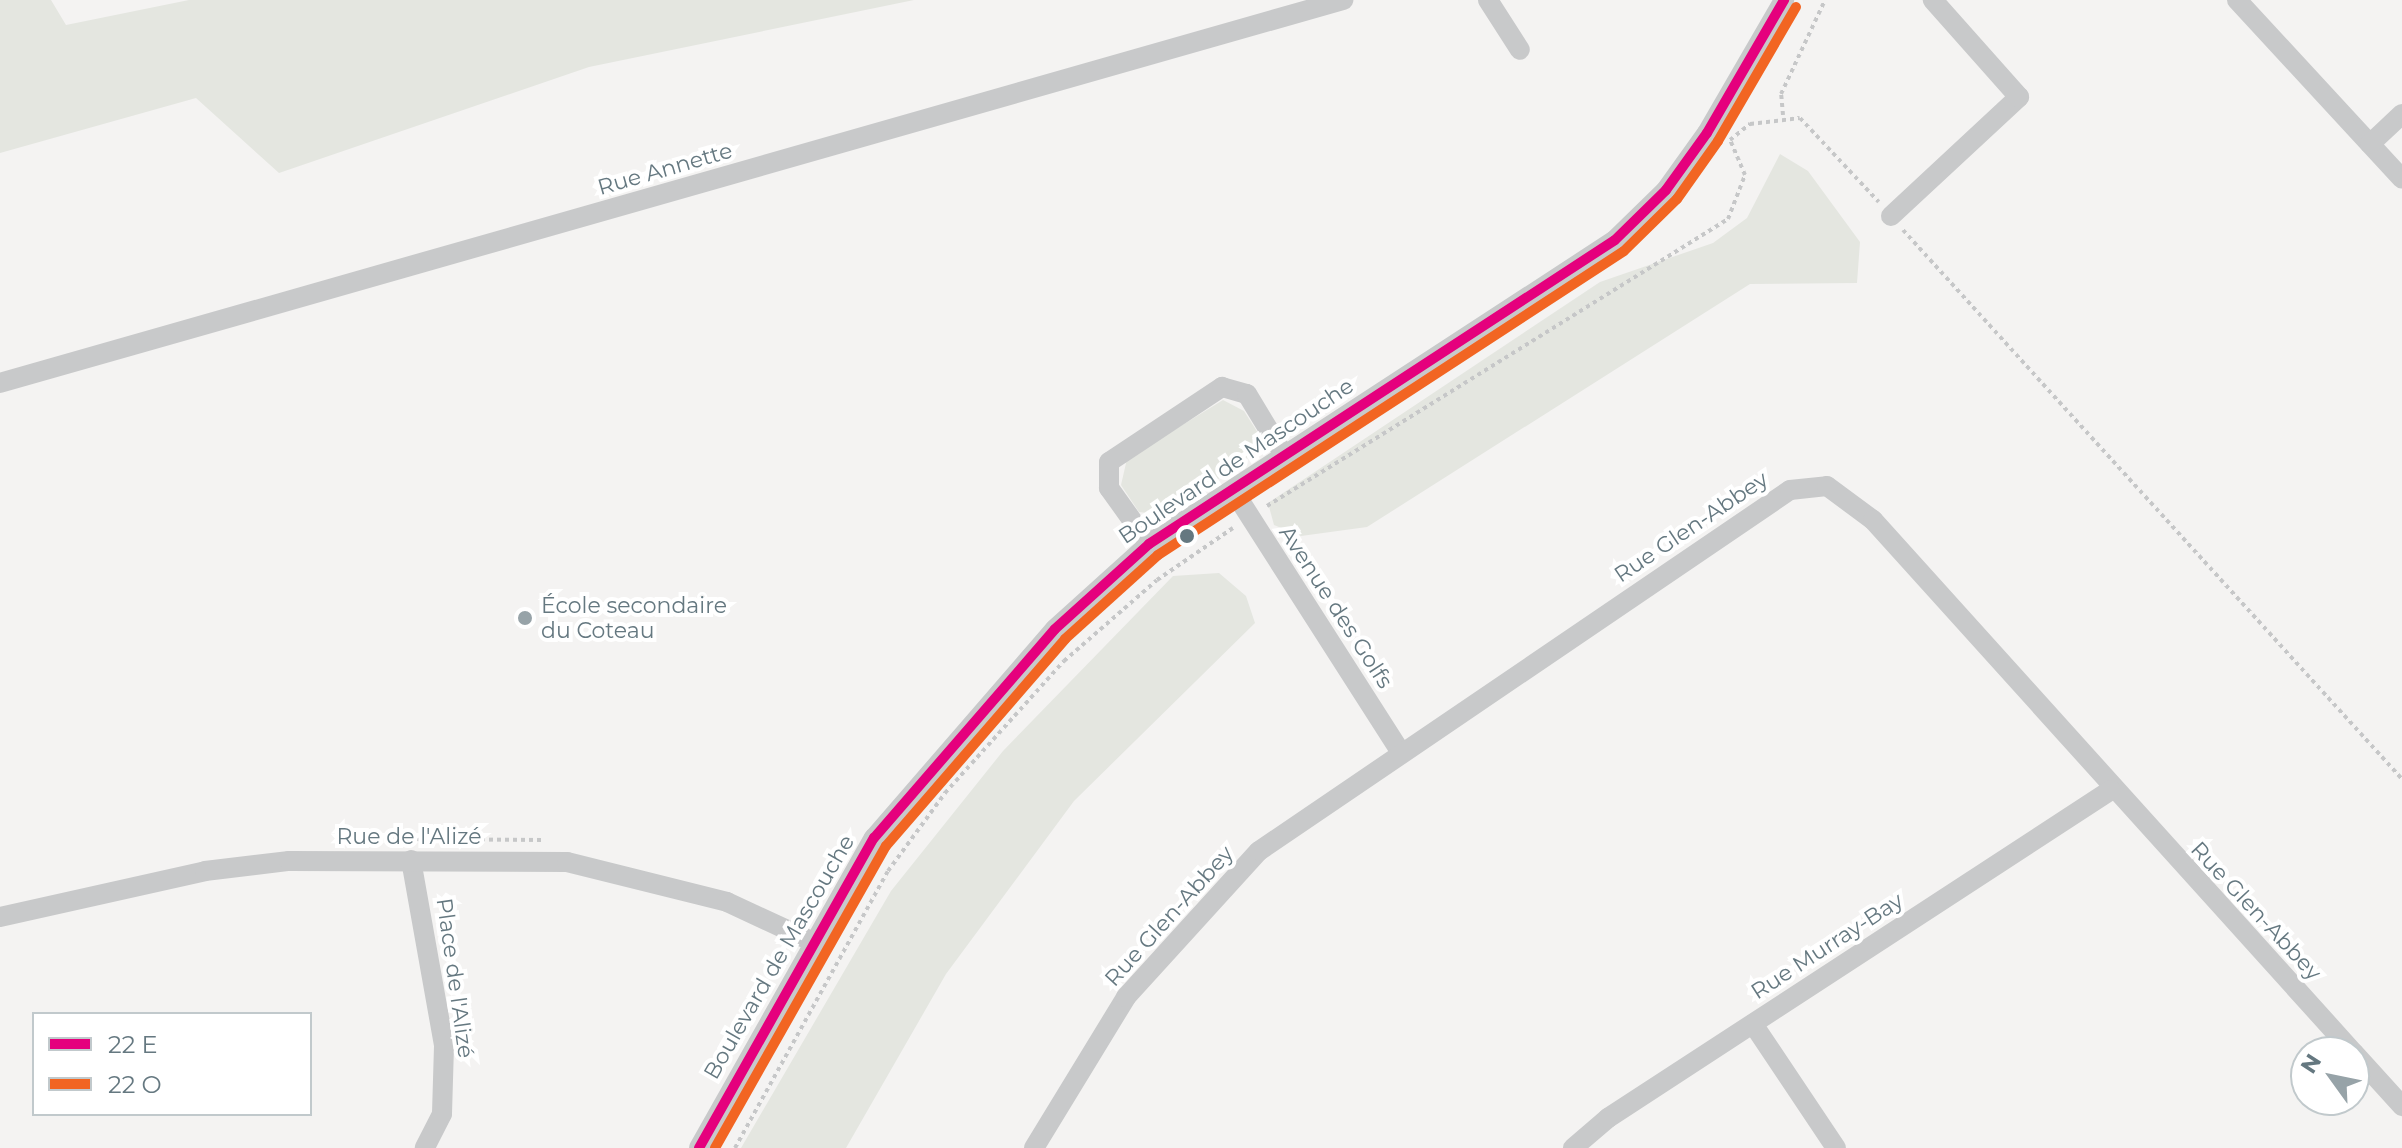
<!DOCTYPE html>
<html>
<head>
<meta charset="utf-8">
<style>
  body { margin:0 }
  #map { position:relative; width:2402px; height:1148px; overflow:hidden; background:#f4f3f2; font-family:Montserrat,sans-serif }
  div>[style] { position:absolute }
  .green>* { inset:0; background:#e4e6e0 }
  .path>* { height:4px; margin-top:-2px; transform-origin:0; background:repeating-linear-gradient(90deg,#c6c7c8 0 4px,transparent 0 8px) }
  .minor>* { height:20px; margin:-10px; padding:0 10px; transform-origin:10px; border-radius:10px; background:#c8c9ca }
  .bus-1>* { height:10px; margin:-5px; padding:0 5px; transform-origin:5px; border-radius:5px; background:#e5007d }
  .bus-2>* { height:10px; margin:-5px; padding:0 5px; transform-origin:5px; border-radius:5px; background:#f26522 }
  .dots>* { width:22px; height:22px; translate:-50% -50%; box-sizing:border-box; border:4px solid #fff; border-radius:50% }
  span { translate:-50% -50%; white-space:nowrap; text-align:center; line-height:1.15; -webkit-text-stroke:8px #fff; paint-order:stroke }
  .street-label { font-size:22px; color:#657880 }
  .poi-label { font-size:22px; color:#657880 }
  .left { translate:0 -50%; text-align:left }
  .legend { position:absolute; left:32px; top:1012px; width:280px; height:104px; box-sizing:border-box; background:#fff; border:2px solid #c1c9cc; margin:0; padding:10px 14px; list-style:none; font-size:24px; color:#657880 }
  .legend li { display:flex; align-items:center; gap:16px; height:40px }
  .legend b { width:40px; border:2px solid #c1c9cc }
  .north { position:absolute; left:2290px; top:1036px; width:80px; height:80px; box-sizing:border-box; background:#fff; border:2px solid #c1c9cc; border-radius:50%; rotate:303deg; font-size:22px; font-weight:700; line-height:32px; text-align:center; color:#657880 }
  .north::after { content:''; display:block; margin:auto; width:28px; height:36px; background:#97a3a8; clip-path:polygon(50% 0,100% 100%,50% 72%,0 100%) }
</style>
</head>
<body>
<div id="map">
  <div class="green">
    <div style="clip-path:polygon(0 0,51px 0,66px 25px,189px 0,914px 0,589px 67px,279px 173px,196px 98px,0 153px)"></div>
    <div style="clip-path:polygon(1780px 154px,1808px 171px,1860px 242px,1857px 283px,1750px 284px,1367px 527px,1301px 536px,1274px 525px,1268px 503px,1600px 282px,1713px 243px,1747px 218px)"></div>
    <div style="clip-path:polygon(1223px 400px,1244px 411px,1258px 433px,1245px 461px,1164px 515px,1139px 512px,1121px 485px,1127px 459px)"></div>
    <div style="clip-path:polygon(1219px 573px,1246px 596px,1255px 623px,1074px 801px,946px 974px,846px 1148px,741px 1148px,891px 891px,1003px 751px,1173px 576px)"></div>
  </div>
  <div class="path">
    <div style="left:1783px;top:115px;width:21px;rotate:-95deg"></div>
    <div style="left:1781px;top:94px;width:104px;rotate:-64.9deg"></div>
    <div style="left:1903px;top:230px;width:742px;rotate:47.73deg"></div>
    <div style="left:1267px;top:506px;width:543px;rotate:-31.9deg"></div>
    <div style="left:1728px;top:219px;width:47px;rotate:-68.9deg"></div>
    <div style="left:1745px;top:175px;width:38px;rotate:-113deg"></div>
    <div style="left:1730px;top:140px;width:26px;rotate:-39deg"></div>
    <div style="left:1750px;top:124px;width:50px;rotate:-6.8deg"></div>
    <div style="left:1800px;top:118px;width:115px;rotate:46.8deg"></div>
    <div style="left:393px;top:839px;width:151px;rotate:0.4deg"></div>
    <div style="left:735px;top:1148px;width:316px;rotate:-61.1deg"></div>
    <div style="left:888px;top:871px;width:97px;rotate:-53.8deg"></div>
    <div style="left:945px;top:793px;width:178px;rotate:-48deg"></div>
    <div style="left:1064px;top:661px;width:123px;rotate:-41.1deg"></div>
    <div style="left:1157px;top:580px;width:92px;rotate:-34.4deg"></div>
  </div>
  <div class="minor">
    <div style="left:1488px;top:0;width:59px;rotate:57.4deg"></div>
    <div style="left:2237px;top:0;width:243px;rotate:47.3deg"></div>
    <div style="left:2370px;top:144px;width:44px;rotate:-43.2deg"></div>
    <div style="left:1891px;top:216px;width:175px;rotate:-42.9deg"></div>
    <div style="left:2019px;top:97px;width:130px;rotate:-131.6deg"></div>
    <div style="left:0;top:383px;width:1397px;rotate:-15.92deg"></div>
    <div style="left:1233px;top:490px;width:308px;rotate:57.4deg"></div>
    <div style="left:1149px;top:544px;width:69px;rotate:-125.5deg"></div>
    <div style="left:1109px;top:488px;width:26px;rotate:-90deg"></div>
    <div style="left:1109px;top:462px;width:136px;rotate:-33.6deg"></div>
    <div style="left:1222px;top:387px;width:26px;rotate:16deg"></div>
    <div style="left:1247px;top:394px;width:71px;rotate:58.8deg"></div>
    <div style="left:411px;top:860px;width:189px;rotate:79.9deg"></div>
    <div style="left:444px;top:1046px;width:68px;rotate:91.7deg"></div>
    <div style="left:442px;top:1114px;width:38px;rotate:117deg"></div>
    <div style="left:0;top:917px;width:210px;rotate:-12.6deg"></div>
    <div style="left:205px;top:871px;width:85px;rotate:-6.8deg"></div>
    <div style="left:289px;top:861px;width:278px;rotate:0.2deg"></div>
    <div style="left:567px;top:862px;width:165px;rotate:14deg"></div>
    <div style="left:727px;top:902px;width:93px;rotate:24.9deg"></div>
    <div style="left:1753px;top:1024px;width:149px;rotate:56.2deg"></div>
    <div style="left:2354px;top:1053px;width:72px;rotate:47.8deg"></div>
    <div style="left:699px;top:1148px;width:356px;rotate:-60.6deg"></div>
    <div style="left:874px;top:838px;width:276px;rotate:-49.1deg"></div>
    <div style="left:1055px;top:629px;width:127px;rotate:-42.1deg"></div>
    <div style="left:1149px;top:544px;width:556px;rotate:-33.12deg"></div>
    <div style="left:1615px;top:240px;width:71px;rotate:-44.4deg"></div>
    <div style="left:1666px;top:190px;width:70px;rotate:-54.3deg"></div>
    <div style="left:1707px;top:133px;width:154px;rotate:-59.9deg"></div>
    <div style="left:1034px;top:1148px;width:177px;rotate:-58.6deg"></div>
    <div style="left:1126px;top:997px;width:197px;rotate:-47.7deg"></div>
    <div style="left:1259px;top:851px;width:642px;rotate:-34.21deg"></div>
    <div style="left:1790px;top:490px;width:37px;rotate:-6deg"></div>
    <div style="left:1827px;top:486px;width:57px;rotate:36.5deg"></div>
    <div style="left:1873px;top:520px;width:717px;rotate:47.94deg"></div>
    <div style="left:1573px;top:1148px;width:46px;rotate:-40.6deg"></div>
    <div style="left:1608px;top:1118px;width:600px;rotate:-33.11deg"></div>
  </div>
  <div class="bus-1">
    <div style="left:699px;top:1148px;width:356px;rotate:-60.6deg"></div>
    <div style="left:874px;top:838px;width:276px;rotate:-49.1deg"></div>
    <div style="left:1055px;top:629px;width:127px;rotate:-42.1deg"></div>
    <div style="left:1149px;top:544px;width:556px;rotate:-33.12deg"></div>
    <div style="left:1615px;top:240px;width:71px;rotate:-44.4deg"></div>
    <div style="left:1666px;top:190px;width:70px;rotate:-54.3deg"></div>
    <div style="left:1707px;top:133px;width:154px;rotate:-59.9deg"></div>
  </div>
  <div class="bus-2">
    <div style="left:715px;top:1148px;width:347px;rotate:-60.5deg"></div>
    <div style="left:886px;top:846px;width:274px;rotate:-49.1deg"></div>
    <div style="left:1065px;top:639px;width:125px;rotate:-42.1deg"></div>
    <div style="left:1158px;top:555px;width:556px;rotate:-33.12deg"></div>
    <div style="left:1624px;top:251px;width:74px;rotate:-44.5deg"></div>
    <div style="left:1677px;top:199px;width:71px;rotate:-54.7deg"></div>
    <div style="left:1718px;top:141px;width:155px;rotate:-59.8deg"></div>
  </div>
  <div class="dots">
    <div style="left:1187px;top:536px;background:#657880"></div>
    <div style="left:525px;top:618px;background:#97a3a8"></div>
  </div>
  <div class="street-label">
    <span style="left:665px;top:169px;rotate:-16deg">Rue Annette</span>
    <span style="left:1236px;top:461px;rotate:-34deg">Boulevard de Mascouche</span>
    <span style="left:1691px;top:527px;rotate:-34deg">Rue Glen-Abbey</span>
    <span style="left:1336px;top:607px;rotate:57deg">Avenue des Golfs</span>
    <span style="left:409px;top:837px">Rue de l'Alizé</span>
    <span style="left:2256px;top:911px;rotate:47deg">Rue Glen-Abbey</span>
    <span style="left:1169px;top:916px;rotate:-48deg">Rue Glen-Abbey</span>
    <span style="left:1827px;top:946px;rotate:-33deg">Rue Murray-Bay</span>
    <span style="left:779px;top:957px;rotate:-60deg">Boulevard de Mascouche</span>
    <span style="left:455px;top:978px;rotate:82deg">Place de l'Alizé</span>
  </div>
  <div class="poi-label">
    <span class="left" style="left:541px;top:618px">École secondaire<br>du Coteau</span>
  </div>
  <ul class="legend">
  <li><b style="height:10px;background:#e5007d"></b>22 E</li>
  <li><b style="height:10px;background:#f26522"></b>22 O</li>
  </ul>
  <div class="north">N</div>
</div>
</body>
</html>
